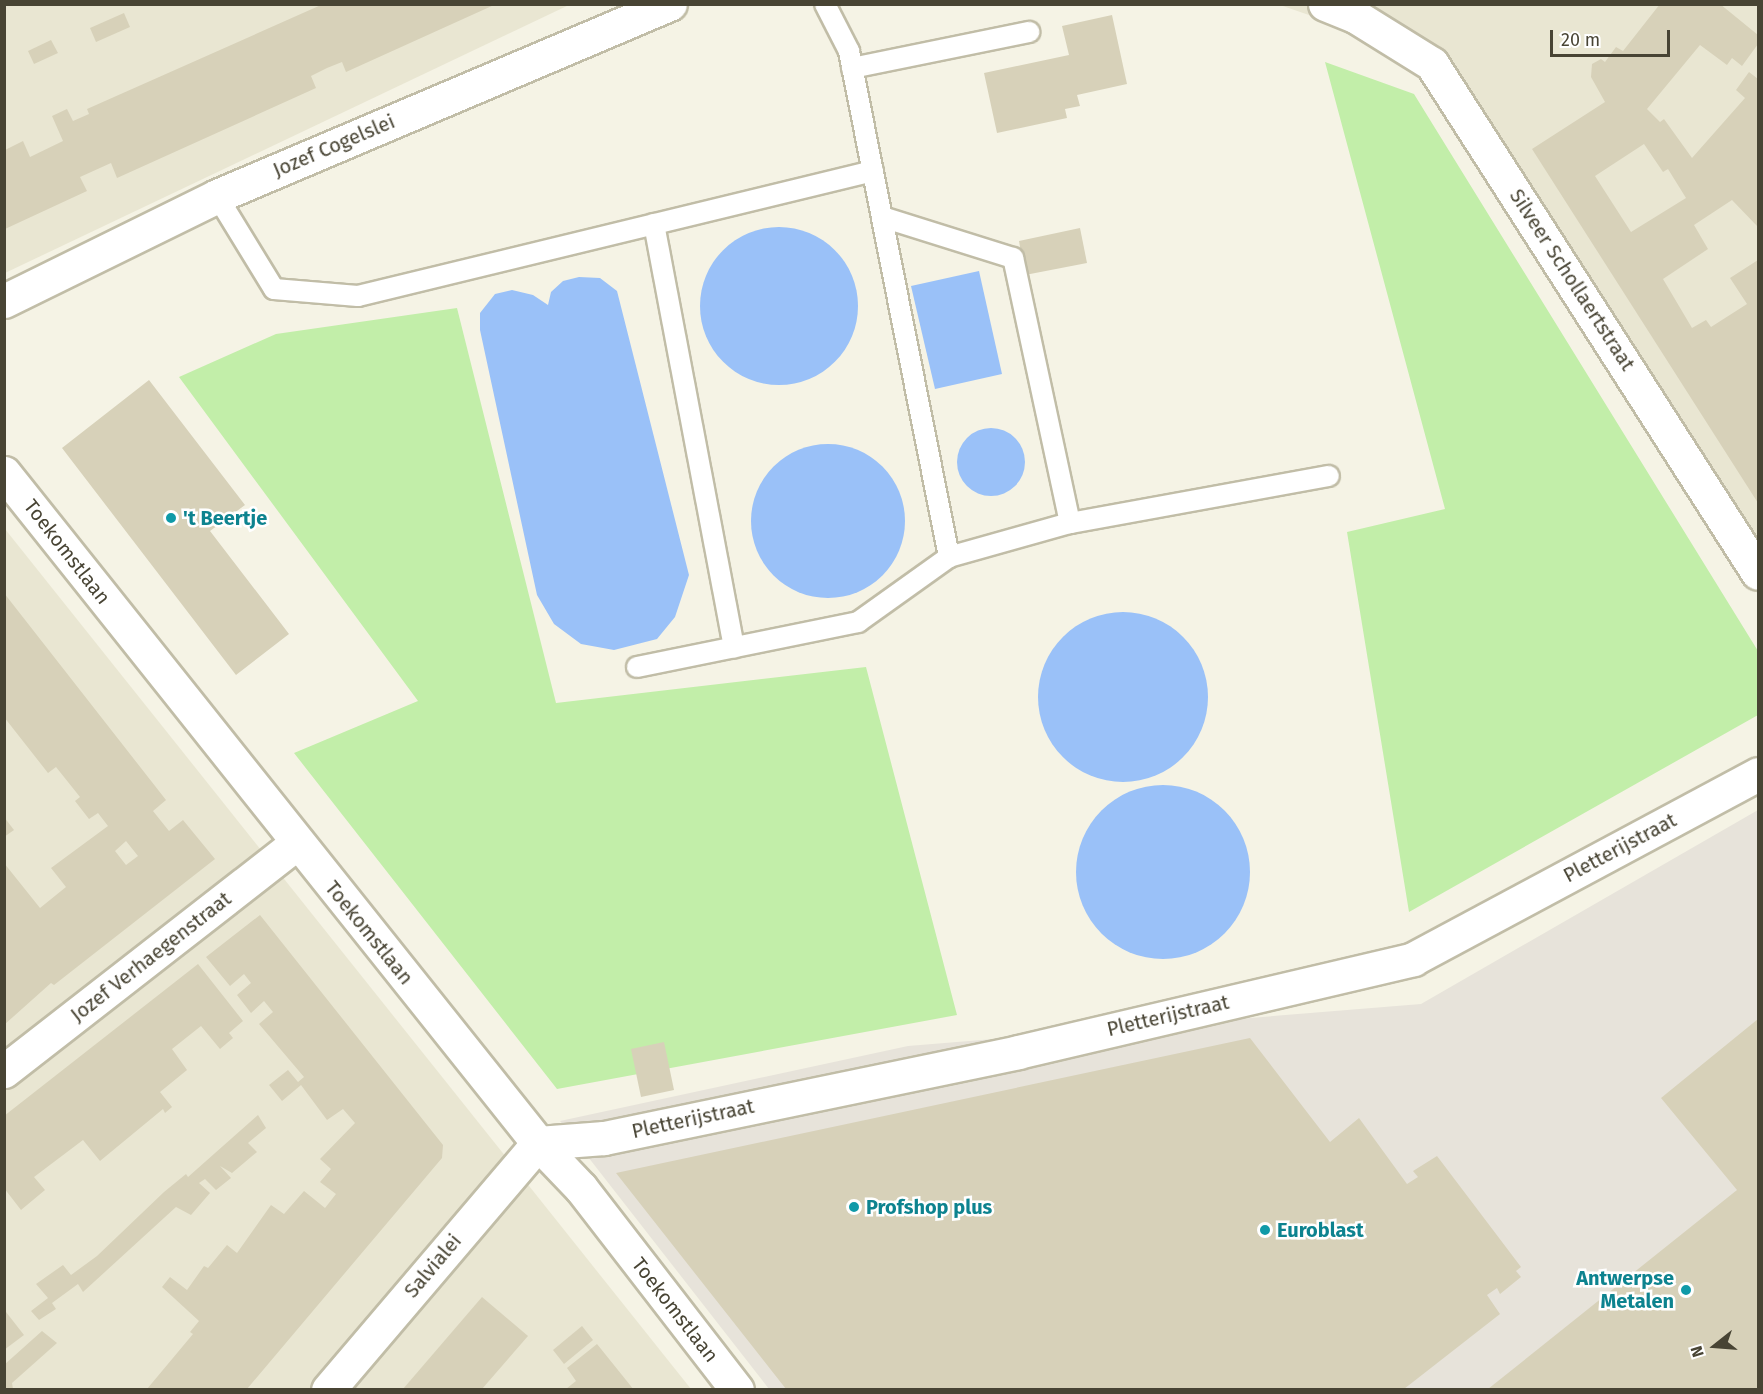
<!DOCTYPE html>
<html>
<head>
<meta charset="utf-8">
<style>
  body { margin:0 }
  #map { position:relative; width:1763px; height:1394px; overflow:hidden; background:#f5f3e5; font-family:"Fira Sans",sans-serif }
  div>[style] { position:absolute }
  .residential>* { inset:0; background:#e9e6d2 }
  .industrial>* { inset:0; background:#e7e3da }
  .green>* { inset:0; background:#c2eea9 }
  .water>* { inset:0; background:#9ac1f8 }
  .round { border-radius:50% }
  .building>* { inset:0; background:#d7d1b9 }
  .roads { filter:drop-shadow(2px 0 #c1bda7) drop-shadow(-2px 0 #c1bda7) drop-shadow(0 2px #c1bda7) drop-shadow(0 -2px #c1bda7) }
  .lane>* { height:20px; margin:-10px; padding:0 10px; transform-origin:10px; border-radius:10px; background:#fff }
  .street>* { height:33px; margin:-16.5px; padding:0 16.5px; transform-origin:16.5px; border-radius:16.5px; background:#fff }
  .dots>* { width:16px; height:16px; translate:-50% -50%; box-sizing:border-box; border:3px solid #fff; border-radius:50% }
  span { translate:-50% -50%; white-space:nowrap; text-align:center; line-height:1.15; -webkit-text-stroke:5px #fff; paint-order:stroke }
  .street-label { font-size:20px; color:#484434 }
  .culture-label { font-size:20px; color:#0d838f; font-weight:700 }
  .left { translate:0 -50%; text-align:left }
  .right { translate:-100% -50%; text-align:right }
  .frame { position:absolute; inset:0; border:6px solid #484434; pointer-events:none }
  .north { position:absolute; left:1685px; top:1316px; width:60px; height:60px; -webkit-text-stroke:4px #fff; paint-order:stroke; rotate:253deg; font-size:16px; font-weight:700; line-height:24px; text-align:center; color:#484434 }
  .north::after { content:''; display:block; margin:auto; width:21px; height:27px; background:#484434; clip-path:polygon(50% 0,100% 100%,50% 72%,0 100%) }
  .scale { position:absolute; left:1550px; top:30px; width:120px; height:27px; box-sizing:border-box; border:3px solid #484434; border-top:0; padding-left:8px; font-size:18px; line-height:21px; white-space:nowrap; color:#484434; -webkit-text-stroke:4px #fff; paint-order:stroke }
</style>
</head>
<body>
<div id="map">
  <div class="residential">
    <div style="clip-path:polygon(5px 5px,569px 5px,5px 273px)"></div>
    <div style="clip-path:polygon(1280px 5px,1758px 5px,1758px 545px,1453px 65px)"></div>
    <div style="clip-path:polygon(5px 529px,691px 1389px,5px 1389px)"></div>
  </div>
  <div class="industrial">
    <div style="clip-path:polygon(1758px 810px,1758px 1389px,769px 1389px,560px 1121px,908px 1046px,1421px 1004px)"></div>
  </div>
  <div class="green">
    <div style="clip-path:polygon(1325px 62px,1414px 94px,1758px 651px,1758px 715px,1409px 912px,1347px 532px,1445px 509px)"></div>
    <div style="clip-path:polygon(457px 308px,556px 703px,866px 667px,957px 1015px,557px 1089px,294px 753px,418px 701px,179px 377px,276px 334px)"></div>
  </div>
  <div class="water">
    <div class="round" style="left:700px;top:227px;width:158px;height:158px"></div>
    <div style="clip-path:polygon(979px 271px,1002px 374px,935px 389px,911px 286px)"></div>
    <div style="clip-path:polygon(579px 277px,600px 278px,617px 291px,689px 575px,675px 617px,657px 639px,614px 650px,581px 644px,554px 624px,537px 595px,480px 330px,480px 313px,495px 294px,512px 290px,533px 295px,548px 305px,551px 292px,563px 281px)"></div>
    <div class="round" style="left:957px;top:428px;width:68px;height:68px"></div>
    <div class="round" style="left:751px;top:444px;width:154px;height:154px"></div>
    <div class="round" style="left:1038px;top:612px;width:170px;height:170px"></div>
    <div class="round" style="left:1076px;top:785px;width:174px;height:174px"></div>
  </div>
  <div class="building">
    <div style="clip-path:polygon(evenodd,1660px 4px,1720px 4px,1758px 35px,1758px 44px,1742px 66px,1732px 58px,1727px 65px,1700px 45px,1647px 109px,1660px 122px,1664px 119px,1692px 158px,1745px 98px,1736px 90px,1749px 72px,1758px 79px,1758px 227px,1732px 200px,1694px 225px,1708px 249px,1663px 279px,1692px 328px,1706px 320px,1711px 327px,1747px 304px,1730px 278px,1758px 260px,1758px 503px,1532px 149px,1605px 102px,1591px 77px,1592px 64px,1601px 59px,1605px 62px,1616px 47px,1623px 51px,1660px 4px,1644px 144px,1663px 172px,1668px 169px,1686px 198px,1631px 232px,1595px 176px,1644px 144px)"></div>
    <div style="clip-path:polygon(321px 5px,494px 5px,346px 72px,342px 62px,327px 68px,311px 76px,316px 88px,117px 178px,111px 163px,80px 177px,87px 191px,5px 229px,5px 150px,23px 141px,30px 157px,63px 141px,52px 116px,67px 109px,73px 121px,89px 114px,87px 109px)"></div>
    <div style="clip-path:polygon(124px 13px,130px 27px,96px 42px,90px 28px)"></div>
    <div style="clip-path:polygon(1112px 15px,1127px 84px,1077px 95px,1080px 106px,1065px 109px,1067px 118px,997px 133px,984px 73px,1069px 55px,1062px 26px)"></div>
    <div style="clip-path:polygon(51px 40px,58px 53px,34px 64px,28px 51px)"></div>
    <div style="clip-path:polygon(1080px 228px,1087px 263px,1025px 275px,1019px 241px)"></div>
    <div style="clip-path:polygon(149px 380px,245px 505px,210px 531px,289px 634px,236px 675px,62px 448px)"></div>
    <div style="clip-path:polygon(evenodd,4px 593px,166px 800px,153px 811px,169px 831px,183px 820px,215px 859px,54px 985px,51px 983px,4px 1025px,4px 863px,40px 908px,66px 887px,51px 868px,108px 826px,98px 813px,89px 819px,75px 801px,80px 797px,56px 767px,48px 773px,4px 717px,4px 593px,126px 841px,138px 856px,126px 865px,115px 851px,126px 841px)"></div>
    <div style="clip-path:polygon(4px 817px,14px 830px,4px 837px)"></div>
    <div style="clip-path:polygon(260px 915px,443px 1145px,442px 1158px,247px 1389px,147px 1389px,193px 1334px,190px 1332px,199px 1321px,162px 1287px,170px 1277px,187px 1290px,204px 1266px,208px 1268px,227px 1245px,237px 1253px,271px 1205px,284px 1214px,304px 1191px,325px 1208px,336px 1194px,320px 1182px,331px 1169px,320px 1159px,355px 1123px,343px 1109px,327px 1120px,301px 1085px,282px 1101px,269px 1085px,288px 1070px,298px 1082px,304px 1077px,259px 1024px,273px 1012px,264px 1001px,251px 1013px,237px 995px,251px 983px,244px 974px,230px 986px,206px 957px)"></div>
    <div style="clip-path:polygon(198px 964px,243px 1021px,229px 1033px,233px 1038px,220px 1049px,201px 1026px,172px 1049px,187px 1070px,160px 1092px,172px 1107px,165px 1113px,163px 1109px,100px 1161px,83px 1140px,34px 1177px,45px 1190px,21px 1210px,4px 1188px,4px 1116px)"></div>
    <div style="clip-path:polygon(1758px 1019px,1758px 1389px,1488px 1389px,1737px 1190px,1661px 1098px)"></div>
    <div style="clip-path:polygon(1250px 1038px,1330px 1142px,1359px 1118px,1407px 1184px,1418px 1177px,1413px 1171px,1437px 1156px,1521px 1267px,1516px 1271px,1521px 1277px,1500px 1294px,1497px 1288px,1487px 1295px,1500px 1314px,1404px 1389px,786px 1389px,616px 1173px)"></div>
    <div style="clip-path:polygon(664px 1042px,674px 1090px,641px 1097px,631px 1049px)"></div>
    <div style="clip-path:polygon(258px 1115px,266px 1128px,248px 1143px,257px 1152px,232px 1173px,220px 1166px,231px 1178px,216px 1190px,205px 1179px,199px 1183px,210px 1193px,191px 1215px,176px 1207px,83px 1292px,78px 1284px,52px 1303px,56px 1309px,39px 1320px,31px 1311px,48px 1298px,36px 1284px,63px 1265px,71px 1275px,97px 1256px,164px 1192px,186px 1174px,188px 1177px)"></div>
    <div style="clip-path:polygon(482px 1297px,528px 1336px,482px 1389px,403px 1389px)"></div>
    <div style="clip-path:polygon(6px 1312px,24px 1335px,4px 1350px,4px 1313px)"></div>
    <div style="clip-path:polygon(582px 1326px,593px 1340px,564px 1364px,553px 1350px)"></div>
    <div style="clip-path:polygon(42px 1331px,57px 1343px,12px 1383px,13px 1389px,4px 1389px,4px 1365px)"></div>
    <div style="clip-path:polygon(597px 1344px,630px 1385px,633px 1389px,566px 1389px,576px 1381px,567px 1368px)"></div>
  </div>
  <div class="roads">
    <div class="lane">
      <div style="left:825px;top:4px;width:53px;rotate:62.9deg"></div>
      <div style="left:849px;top:51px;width:516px;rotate:78.82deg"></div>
      <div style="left:949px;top:557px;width:126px;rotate:-15.7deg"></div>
      <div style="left:1070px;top:523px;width:271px;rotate:-102.1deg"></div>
      <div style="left:1013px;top:258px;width:137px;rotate:-162.6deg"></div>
      <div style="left:852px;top:68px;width:181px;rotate:-11.5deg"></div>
      <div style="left:217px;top:196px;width:109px;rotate:58.5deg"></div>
      <div style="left:274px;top:289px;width:84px;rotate:4.8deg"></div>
      <div style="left:358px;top:296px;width:530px;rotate:-13.64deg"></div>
      <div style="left:654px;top:224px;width:431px;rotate:79.3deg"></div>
      <div style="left:1070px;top:523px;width:263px;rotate:-10.3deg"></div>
      <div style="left:637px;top:667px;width:226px;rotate:-11.5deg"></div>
      <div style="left:858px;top:622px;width:112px;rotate:-35.5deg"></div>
    </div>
    <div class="street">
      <div style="left:1325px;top:4px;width:32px;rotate:22deg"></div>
      <div style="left:1355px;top:16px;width:91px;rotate:31.9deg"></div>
      <div style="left:1432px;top:64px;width:604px;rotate:57.36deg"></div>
      <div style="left:4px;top:301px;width:237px;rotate:-26.2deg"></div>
      <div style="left:217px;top:196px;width:492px;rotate:-23deg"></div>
      <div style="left:4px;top:473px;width:857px;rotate:51.44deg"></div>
      <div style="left:538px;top:1143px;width:62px;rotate:46.3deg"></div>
      <div style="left:581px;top:1188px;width:255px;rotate:52.3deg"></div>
      <div style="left:4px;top:1071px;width:371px;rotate:-37.9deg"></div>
      <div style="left:538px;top:1143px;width:66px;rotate:-4.3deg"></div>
      <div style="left:604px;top:1138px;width:423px;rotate:-11.7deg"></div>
      <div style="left:1018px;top:1052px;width:406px;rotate:-13.2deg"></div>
      <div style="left:1413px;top:959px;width:391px;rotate:-28.2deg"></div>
      <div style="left:328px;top:1390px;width:324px;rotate:-49.6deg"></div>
    </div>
  </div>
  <div class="dots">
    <div style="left:171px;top:518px;background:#0f9aa8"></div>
    <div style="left:854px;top:1207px;background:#0f9aa8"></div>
    <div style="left:1265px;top:1230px;background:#0f9aa8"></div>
    <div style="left:1686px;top:1290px;background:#0f9aa8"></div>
  </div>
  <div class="street-label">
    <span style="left:334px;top:146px;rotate:-23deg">Jozef Cogelslei</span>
    <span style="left:1572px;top:280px;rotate:57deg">Silveer Schollaertstraat</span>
    <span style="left:67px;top:552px;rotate:52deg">Toekomstlaan</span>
    <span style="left:1620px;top:848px;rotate:-28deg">Pletterijstraat</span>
    <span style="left:369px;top:933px;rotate:51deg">Toekomstlaan</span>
    <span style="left:151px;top:957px;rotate:-38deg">Jozef Verhaegenstraat</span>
    <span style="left:1168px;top:1016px;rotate:-13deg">Pletterijstraat</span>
    <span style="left:693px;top:1119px;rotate:-12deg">Pletterijstraat</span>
    <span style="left:433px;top:1266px;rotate:-50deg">Salvialei</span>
    <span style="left:675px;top:1310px;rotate:52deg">Toekomstlaan</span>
  </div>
  <div class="culture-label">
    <span class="left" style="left:183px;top:518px">'t Beertje</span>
    <span class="left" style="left:866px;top:1207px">Profshop plus</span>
    <span class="left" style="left:1277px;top:1230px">Euroblast</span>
    <span class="right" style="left:1674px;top:1290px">Antwerpse<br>Metalen</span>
  </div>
  <div class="frame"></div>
  <div class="north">N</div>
  <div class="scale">20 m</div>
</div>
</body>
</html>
